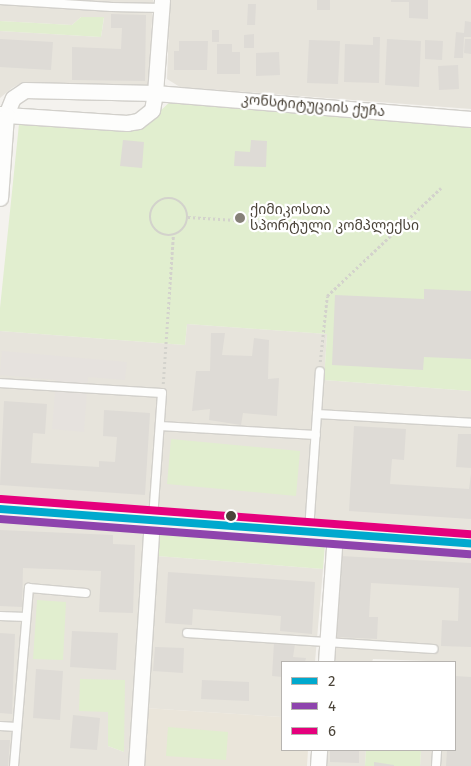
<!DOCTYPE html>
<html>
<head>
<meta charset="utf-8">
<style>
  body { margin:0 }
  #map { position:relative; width:471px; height:766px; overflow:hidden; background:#f4f2ee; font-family:"Fira Sans","Noto Sans Georgian",sans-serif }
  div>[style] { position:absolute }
  .residential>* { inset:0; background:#e7e4dc }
  .industrial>* { inset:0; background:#e6e2de }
  .education>* { inset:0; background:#eae5da }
  .green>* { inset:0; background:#e1eecf }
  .building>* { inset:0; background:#dedbd6 }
  .path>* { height:2.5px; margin-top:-1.25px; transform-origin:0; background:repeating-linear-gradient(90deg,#d3d2cc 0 2.5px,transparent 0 5px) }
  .path>.ring { margin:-1.25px; padding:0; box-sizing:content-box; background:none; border:2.5px solid #d3d2cc; border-radius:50% }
  .roads { filter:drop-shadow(1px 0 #d2d0cb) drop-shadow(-1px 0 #d2d0cb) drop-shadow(0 1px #d2d0cb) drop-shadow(0 -1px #d2d0cb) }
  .lane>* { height:8px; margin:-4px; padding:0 4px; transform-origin:4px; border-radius:4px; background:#fdfdfc }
  .street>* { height:15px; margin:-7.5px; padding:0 7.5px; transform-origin:7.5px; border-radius:7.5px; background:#fdfdfc }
  .secondary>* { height:21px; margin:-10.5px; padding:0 10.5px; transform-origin:10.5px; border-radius:10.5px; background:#f7f6f1 }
  .bus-1>* { height:8px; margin:-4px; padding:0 4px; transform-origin:4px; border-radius:4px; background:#00a9ce }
  .bus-2>* { height:8px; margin:-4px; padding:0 4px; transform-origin:4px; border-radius:4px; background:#8e44ad }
  .bus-3>* { height:8px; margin:-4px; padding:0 4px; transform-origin:4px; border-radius:4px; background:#e5007d }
  .dots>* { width:14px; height:14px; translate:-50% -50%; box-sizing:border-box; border:2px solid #fff; border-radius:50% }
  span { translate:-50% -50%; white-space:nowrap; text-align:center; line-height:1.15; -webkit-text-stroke:4.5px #fff; paint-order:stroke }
  .street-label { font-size:14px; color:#4b4439 }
  .poi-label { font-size:14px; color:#4b4439 }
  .left { translate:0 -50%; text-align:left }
  .legend { position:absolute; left:281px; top:661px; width:175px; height:90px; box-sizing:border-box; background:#fff; border:1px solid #b7b4b0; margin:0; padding:6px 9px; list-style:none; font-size:15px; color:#4b4439 }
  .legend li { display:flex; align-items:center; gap:10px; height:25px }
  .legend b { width:25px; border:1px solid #b7b4b0 }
</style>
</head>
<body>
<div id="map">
  <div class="residential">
    <div style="clip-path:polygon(0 0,153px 0,149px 86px,23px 82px,12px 88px,0 98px,0 31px,101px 37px,104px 18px,81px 17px,72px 25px,0 21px)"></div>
    <div style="clip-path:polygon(170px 0,471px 0,471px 109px,180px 87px,167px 79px)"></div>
    <div style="clip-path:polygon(187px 324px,327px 334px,324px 380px,471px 391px,471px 530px,0 496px,0 331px,185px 345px)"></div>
    <div style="clip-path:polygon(evenodd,0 522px,145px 531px,129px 766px,0 766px,0 522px,109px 712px,124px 752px,108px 746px,109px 712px)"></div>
    <div style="clip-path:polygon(340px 545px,471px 555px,471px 766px,420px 766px,421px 750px,455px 750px,455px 662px,373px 659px,372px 662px,331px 662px)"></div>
    <div style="clip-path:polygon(157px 556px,323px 569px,315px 662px,282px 662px,282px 717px,145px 708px)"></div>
    <div style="clip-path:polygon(325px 750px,366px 750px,365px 766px,324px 766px)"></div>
  </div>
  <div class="industrial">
    <div style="clip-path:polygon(2px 351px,127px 362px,125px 380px,88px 377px,84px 432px,52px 429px,56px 380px,0 375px)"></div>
  </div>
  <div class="education">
    <div style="clip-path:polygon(145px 708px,282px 717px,282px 750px,308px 750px,307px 766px,141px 766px)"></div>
  </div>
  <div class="green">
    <div style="clip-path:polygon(81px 17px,104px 17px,101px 37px,0 31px,0 21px,72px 25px)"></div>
    <div style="clip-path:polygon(173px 99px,471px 127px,471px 391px,324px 380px,327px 334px,187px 324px,185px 345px,0 331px,0 308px,19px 124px,133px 128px,156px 115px)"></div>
    <div style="clip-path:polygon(171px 439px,300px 451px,296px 496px,167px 484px)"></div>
    <div style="clip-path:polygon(159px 531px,325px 544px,323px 569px,157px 556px)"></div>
    <div style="clip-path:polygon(37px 600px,66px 602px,63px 660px,33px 659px)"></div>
    <div style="clip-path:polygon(80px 679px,125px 680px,124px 752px,108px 746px,108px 712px,79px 711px)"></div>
    <div style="clip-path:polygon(168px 727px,228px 732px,226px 760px,166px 756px)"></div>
    <div style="clip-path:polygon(366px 750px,421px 750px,420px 766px,365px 766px)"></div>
  </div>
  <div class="building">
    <div style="clip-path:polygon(317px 0,330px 0,330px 10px,317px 10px)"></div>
    <div style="clip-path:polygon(391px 0,428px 0,428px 19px,409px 18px,409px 2px,391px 2px)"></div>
    <div style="clip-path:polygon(248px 4px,256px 4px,255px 25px,247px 25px)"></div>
    <div style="clip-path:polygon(111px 14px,146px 15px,145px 81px,72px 80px,72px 47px,121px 49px,122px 28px,111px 28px)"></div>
    <div style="clip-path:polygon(465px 21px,471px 22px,471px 37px,464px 37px,463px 58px,454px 58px,456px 32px,464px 33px)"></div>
    <div style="clip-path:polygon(212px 30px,219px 30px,219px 42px,212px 42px)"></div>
    <div style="clip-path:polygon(254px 34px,254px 48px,244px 48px,244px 35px)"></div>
    <div style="clip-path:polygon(373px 37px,380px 37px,379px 83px,344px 82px,345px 44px,373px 45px)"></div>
    <div style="clip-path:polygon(0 39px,53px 42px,51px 70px,0 67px)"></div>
    <div style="clip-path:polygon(387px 39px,421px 41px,419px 87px,385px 85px)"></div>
    <div style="clip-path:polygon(465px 39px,471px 39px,471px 54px,464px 53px)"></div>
    <div style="clip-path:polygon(309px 40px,340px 41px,338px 84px,307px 83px)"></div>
    <div style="clip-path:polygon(425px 40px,443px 41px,442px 60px,425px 59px)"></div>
    <div style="clip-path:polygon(179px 41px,208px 41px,207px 70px,174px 70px,174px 51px,179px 51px)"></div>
    <div style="clip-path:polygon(217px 44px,232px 44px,232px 52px,240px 52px,240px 74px,217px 74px)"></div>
    <div style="clip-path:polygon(279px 52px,280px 75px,256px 76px,256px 53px)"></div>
    <div style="clip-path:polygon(458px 65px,459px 89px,439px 90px,438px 66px)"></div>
    <div style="clip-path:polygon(123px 140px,144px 142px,142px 168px,120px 166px)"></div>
    <div style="clip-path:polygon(251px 140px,267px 141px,266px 167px,234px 166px,235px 151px,250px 152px)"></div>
    <div style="clip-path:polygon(424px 289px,471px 291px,471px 359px,424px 357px,423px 370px,332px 365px,335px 295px,424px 299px)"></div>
    <div style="clip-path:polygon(211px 333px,225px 333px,222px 355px,252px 356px,254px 338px,269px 340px,268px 379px,279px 378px,277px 416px,243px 413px,241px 425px,209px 420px,210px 409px,192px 411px,196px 371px,210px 371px)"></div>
    <div style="clip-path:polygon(4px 401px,47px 404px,45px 434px,33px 433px,31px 463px,99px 467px,99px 461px,115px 462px,117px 437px,103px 436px,104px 410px,150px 413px,145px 495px,0 485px)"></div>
    <div style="clip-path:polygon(354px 426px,406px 429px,404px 460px,392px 459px,390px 484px,469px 489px,471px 474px,471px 519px,349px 511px)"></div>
    <div style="clip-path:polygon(458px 434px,471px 434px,471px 468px,456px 467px)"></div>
    <div style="clip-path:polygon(0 530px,113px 535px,113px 544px,135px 545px,133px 613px,99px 612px,101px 571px,23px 568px,22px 607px,0 606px)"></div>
    <div style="clip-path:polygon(340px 556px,471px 563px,471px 647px,441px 646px,442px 620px,458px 621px,459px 588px,371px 583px,369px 617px,378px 617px,377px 639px,336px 637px)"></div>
    <div style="clip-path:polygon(168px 572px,315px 582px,312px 634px,280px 631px,281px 616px,193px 609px,192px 625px,165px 623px)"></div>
    <div style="clip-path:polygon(72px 631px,118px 633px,116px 670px,70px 667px)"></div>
    <div style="clip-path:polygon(0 633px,15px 634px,12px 714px,0 713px)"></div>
    <div style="clip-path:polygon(274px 642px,295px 644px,293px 657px,306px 658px,305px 662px,282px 662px,282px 677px,272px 676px)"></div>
    <div style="clip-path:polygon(155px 647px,184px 648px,183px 673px,153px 671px)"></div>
    <div style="clip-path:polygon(36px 669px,63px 671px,60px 720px,33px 718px)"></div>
    <div style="clip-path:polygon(455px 676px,471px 677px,471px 766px,446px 766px,447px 750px,455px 750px)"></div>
    <div style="clip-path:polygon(202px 680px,249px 682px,249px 701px,201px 699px)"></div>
    <div style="clip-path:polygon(73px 715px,100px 718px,97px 750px,70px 748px)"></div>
    <div style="clip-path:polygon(0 740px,10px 740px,8px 766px,0 766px)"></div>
    <div style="clip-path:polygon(330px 750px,359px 750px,359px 763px,330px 762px)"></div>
    <div style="clip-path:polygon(374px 762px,394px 765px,394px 766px,374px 766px)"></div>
  </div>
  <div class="path">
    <div class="ring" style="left:150px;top:198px;width:35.5px;height:35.5px"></div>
    <div style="left:188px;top:217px;width:116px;rotate:3.5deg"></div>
    <div style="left:320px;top:362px;width:66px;rotate:-83.9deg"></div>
    <div style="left:327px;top:296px;width:157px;rotate:-43.5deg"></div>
    <div style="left:163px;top:384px;width:148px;rotate:-86.1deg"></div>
  </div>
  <div class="roads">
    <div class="lane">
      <div style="left:0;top:0;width:112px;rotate:3.6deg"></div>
      <div style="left:112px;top:7px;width:50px;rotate:1.1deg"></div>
      <div style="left:0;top:383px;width:162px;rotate:3.5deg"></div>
      <div style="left:162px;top:393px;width:125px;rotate:94.1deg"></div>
      <div style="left:317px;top:414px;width:154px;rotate:3.3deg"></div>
      <div style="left:160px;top:426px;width:156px;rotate:3.3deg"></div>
      <div style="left:309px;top:531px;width:160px;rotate:-86.1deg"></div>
      <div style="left:0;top:616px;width:26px;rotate:2deg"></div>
      <div style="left:187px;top:633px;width:247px;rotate:3.7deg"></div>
      <div style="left:0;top:726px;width:17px;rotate:3deg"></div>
      <div style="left:14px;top:766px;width:179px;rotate:-85.2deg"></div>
      <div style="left:29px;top:588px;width:57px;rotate:5deg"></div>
      <div style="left:436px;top:766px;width:16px;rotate:-86deg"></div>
    </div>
    <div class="street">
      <div style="left:162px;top:0;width:93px;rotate:94.3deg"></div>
      <div style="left:155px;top:93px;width:17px;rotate:100deg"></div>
      <div style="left:152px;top:110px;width:18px;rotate:142deg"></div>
      <div style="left:138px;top:121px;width:11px;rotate:170deg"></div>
      <div style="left:127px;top:123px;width:121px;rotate:-176.2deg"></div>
      <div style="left:6px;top:115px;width:18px;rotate:-68deg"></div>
      <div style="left:13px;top:98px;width:14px;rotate:-34deg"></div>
      <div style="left:25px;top:90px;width:130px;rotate:1.3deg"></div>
      <div style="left:155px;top:93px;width:317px;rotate:4.7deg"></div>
      <div style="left:0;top:114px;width:6px;rotate:9deg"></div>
      <div style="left:6px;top:115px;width:83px;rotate:94.1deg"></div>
      <div style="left:326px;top:662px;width:128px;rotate:-86deg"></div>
      <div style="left:136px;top:766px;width:246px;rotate:-86.3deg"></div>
      <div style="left:318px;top:766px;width:16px;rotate:-86deg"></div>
    </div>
    <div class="secondary">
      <div style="left:0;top:509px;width:472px;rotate:4.2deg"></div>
    </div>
  </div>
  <div class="bus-1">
    <div style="left:0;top:509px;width:472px;rotate:4.2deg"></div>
  </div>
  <div class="bus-2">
    <div style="left:0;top:519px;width:471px;rotate:4.3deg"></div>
  </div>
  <div class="bus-3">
    <div style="left:1px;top:499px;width:471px;rotate:4.3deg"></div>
  </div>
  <div class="dots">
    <div style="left:240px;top:218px;background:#868178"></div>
    <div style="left:231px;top:516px;background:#4b4439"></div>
  </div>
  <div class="street-label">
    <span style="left:313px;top:106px;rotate:5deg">კონსტიტუციის ქუჩა</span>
  </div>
  <div class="poi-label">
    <span class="left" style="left:250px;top:218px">ქიმიკოსთა<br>სპორტული კომპლექსი</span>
  </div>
  <ul class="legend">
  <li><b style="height:6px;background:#00a9ce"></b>2</li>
  <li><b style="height:6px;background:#8e44ad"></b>4</li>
  <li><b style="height:6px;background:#e5007d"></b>6</li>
  </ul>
</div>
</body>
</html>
